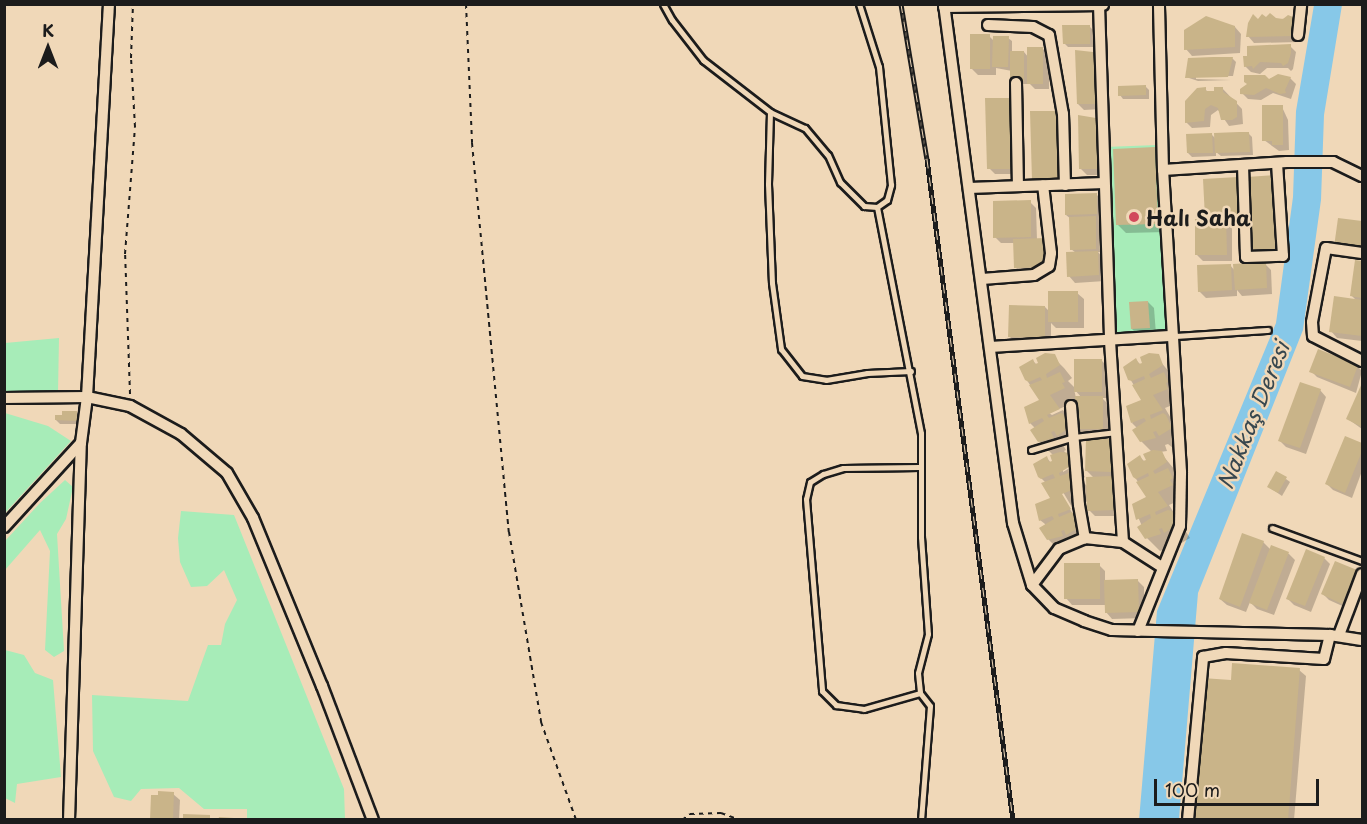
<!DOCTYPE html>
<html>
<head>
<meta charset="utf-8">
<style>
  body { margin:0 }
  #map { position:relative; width:1367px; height:824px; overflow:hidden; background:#f0d8b8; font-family:"Playpen Sans",sans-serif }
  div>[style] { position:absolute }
  .green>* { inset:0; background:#a7ecb8 }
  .water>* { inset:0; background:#87c8e8 }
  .shadow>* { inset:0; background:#0003 }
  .building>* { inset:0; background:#c9b489 }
  .path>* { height:2px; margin-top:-1px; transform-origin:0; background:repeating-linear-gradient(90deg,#1c1c1c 0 4.5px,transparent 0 9px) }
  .roads { filter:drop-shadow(2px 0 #1c1c1c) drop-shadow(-2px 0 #1c1c1c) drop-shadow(0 2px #1c1c1c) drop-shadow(0 -2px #1c1c1c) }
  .lane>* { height:5px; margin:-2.5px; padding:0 2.5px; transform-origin:2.5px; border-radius:2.5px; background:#f0d8b8 }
  .street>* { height:10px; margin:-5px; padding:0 5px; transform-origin:5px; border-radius:5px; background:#f0d8b8 }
  .rail>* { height:5px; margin-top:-2.5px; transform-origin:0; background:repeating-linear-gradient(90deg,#f0d8b8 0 9px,#1c1c1c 0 18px); box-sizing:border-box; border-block:2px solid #1c1c1c }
  .dots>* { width:16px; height:16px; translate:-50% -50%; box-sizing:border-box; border:3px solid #f0d8b8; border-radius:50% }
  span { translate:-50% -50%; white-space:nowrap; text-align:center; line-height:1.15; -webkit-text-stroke:5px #f0d8b8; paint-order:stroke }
  .poi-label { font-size:21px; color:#1c1c1c; font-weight:700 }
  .left { translate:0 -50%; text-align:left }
  .water-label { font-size:22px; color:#37474f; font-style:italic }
  .frame { position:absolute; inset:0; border:6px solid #1c1c1c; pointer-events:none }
  .north { position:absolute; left:18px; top:18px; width:60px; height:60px; -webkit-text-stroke:4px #f0d8b8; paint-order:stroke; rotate:0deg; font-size:16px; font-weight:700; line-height:24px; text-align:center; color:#1c1c1c }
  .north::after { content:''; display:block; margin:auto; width:21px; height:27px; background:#1c1c1c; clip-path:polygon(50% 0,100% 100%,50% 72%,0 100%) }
  .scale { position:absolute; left:1154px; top:779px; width:165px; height:27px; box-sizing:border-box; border:3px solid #1c1c1c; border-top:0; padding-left:8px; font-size:18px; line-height:21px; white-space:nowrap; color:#1c1c1c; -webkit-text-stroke:4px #f0d8b8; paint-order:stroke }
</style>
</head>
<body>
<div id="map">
  <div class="green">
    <div style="clip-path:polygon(1158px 145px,1164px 241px,1166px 335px,1110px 334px,1104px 147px)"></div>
    <div style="clip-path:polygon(59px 338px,58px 393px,5px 392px,5px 343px)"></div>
    <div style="clip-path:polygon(5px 413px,48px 426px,71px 441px,5px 513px)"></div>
    <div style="clip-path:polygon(65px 480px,73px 487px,66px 519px,57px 534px,64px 651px,54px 657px,45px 650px,50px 551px,40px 530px,5px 570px,5px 541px,40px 503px)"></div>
    <div style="clip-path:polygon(181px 511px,234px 515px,344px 789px,345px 819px,247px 819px,247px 809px,204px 809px,179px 788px,141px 789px,131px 801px,114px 797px,93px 751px,92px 695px,188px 701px,208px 645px,221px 645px,225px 624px,237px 600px,224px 570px,207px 586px,191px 587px,180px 562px,178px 538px)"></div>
    <div style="clip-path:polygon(5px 650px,24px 655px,35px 673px,53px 680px,61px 777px,17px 784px,15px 803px,5px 798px)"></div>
  </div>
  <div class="water">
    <div style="clip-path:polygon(1314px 5px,1342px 5px,1324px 115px,1321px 200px,1303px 330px,1198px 593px,1179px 819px,1139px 820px,1157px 611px,1276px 323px,1293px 197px,1296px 111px)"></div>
  </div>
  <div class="shadow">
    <div style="clip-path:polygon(1292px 18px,1299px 25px,1299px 42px,1254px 43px,1248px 36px,1259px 21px)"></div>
    <div style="clip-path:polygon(1089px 26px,1093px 30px,1094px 47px,1068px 47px,1064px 43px)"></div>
    <div style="clip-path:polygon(1235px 27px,1241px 34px,1240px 53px,1192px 56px,1186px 49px)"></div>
    <div style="clip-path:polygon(989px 36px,994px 41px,1008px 38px,1012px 41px,1012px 52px,1024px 52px,1029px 58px,1043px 49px,1049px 55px,1049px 89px,1035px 89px,1028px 82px,1028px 84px,1016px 84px,1012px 71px,996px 68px,996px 75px,978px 75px,972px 69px)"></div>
    <div style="clip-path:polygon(1290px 46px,1296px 52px,1293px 69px,1291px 71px,1288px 68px,1267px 68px,1260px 74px,1251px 72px,1245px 66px)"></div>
    <div style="clip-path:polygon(1077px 51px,1099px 60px,1101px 109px,1084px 110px,1078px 104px)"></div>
    <div style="clip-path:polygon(1232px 58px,1236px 62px,1233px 76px,1196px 76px,1196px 79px,1231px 80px,1198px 81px,1186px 77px)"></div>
    <div style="clip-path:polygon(1290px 78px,1296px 84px,1291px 99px,1273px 93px,1261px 100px,1248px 99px,1242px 93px)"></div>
    <div style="clip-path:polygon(1145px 86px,1149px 90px,1149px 99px,1123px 99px,1120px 95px)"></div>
    <div style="clip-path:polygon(1222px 88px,1242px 109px,1243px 124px,1229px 126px,1218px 110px,1211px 115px,1210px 127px,1192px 128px,1186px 122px,1205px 89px,1209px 93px)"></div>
    <div style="clip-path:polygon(1018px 105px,1019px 174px,995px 174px,989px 168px)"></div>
    <div style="clip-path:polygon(1282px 107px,1288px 120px,1289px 150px,1279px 151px,1264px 140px)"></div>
    <div style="clip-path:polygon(1056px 113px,1062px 119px,1064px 187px,1040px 187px)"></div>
    <div style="clip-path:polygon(1079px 117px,1102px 126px,1103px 175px,1087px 175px,1081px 169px)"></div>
    <div style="clip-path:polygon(1248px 133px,1252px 137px,1253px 155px,1221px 156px,1216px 152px,1216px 156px,1192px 157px,1188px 153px,1212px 135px,1216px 139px)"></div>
    <div style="clip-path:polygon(1154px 148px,1163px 157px,1166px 232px,1126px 233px,1118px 225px)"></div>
    <div style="clip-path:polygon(1237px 179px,1244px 185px,1246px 222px,1229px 223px,1232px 226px,1232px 261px,1203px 261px,1197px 255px,1206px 220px,1204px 180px)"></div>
    <div style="clip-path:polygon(1096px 194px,1103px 201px,1103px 220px,1099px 220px,1100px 252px,1098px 252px,1104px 259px,1105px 281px,1075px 283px,1069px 276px,1076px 253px,1071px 249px,1071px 219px,1066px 215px)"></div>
    <div style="clip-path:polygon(1030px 202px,1036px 208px,1037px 240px,1051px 246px,1052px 273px,1022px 274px,1016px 268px,1015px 243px,1001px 243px,995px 237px)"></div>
    <div style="clip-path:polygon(1356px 262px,1362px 262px,1362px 341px,1337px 338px,1331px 331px,1357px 301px,1352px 296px)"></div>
    <div style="clip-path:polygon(1265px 264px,1271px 270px,1272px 294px,1242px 296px,1237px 290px,1237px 296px,1206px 298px,1199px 291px,1230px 265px,1235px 271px)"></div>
    <div style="clip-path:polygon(1077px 293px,1084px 299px,1084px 328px,1056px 328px,1051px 323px,1051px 343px,1016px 343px,1010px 337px,1045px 307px,1050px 312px)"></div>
    <div style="clip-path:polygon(1148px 302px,1154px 308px,1156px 334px,1138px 335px,1132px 329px)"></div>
    <div style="clip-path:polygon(1319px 351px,1357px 366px,1362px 371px,1356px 393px,1317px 377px,1311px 371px)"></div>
    <div style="clip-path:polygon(evenodd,1051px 355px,1064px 368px,1072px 378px,1068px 381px,1076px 389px,1102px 361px,1108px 367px,1108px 398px,1102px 398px,1108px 404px,1108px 435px,1083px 435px,1077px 430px,1082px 441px,1071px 448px,1066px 444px,1063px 445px,1066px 450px,1064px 451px,1079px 467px,1085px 477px,1081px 480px,1088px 487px,1094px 478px,1087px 471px,1110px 441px,1117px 447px,1116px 477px,1111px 477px,1118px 484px,1119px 516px,1095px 516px,1089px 510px,1088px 501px,1074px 507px,1092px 541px,1080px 547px,1073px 544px,1075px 549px,1061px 552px,1048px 539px,1045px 524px,1040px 520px,1052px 499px,1046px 483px,1039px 476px,1047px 458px,1051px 463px,1054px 462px,1054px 456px,1039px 441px,1036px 429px,1030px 423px,1041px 401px,1026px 379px,1033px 361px,1037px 365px,1051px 355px,1074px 389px,1082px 398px,1076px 398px,1074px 389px,1051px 355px,1076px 402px,1072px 423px,1063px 410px,1052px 415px,1049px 413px,1076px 402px,1051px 355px,1072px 464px,1073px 466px,1063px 472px,1063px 469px,1072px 464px,1051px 355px,1060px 492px,1063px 492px,1076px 514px,1074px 516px,1060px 492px)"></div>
    <div style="clip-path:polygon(1155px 355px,1175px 379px,1180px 402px,1165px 408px,1184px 441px,1173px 448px,1168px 444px,1165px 445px,1167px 451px,1160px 452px,1179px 475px,1175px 478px,1180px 483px,1185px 498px,1169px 505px,1190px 538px,1178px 545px,1174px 541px,1173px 547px,1160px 551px,1147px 538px,1133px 505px,1149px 498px,1134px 476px,1140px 457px,1145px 462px,1153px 453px,1141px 441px,1138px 429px,1132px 423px,1144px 401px,1130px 379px,1136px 360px,1141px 365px)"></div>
    <div style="clip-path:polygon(1362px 387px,1362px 429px,1348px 419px)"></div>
    <div style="clip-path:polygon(1320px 390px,1326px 397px,1306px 454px,1286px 447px,1280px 441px)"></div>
    <div style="clip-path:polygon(76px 412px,80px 416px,80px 424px,60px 424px,56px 420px)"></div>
    <div style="clip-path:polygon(1346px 438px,1362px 445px,1362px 471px,1352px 498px,1333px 490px,1327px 484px)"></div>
    <div style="clip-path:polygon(1286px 479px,1290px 482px,1282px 496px,1269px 487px)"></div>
    <div style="clip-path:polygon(1263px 542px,1271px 550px,1272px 547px,1289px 554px,1295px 560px,1274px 615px,1257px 609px,1250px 602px,1246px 612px,1227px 605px,1220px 599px)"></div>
    <div style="clip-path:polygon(1324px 558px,1330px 564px,1311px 612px,1294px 605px,1288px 599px)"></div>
    <div style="clip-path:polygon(1099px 565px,1105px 571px,1105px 581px,1137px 580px,1144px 587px,1144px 618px,1112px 619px,1106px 612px,1106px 605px,1072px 605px,1066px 598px)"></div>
    <div style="clip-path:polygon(1356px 571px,1362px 577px,1349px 609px,1329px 600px,1323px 594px)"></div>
    <div style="clip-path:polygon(1299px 670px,1306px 676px,1294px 820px,1193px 820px,1232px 682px)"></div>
    <div style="clip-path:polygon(173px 794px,180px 800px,179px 820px,151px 820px)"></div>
  </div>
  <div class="building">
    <div style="clip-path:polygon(1270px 13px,1276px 18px,1283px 19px,1288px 15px,1293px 17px,1294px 36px,1246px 37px,1248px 23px,1253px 14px,1258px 19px,1262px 14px,1266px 17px)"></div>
    <div style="clip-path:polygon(1206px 16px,1235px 26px,1235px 47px,1184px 50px,1184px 30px)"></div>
    <div style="clip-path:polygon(1062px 25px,1090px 25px,1090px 44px,1063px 44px)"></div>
    <div style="clip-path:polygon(970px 34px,990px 34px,990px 69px,970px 69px)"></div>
    <div style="clip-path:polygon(993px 36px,1009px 36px,1008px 67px,992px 67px)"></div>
    <div style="clip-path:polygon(1291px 44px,1291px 53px,1288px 63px,1283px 66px,1281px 63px,1260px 62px,1253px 69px,1252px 66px,1244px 67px,1243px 56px,1247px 56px,1247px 46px)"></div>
    <div style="clip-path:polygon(1027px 47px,1043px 47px,1043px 84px,1027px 84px)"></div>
    <div style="clip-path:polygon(1075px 50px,1093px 52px,1096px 56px,1095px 104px,1077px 104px)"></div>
    <div style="clip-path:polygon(1010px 51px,1024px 51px,1024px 81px,1010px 81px)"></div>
    <div style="clip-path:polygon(1213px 57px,1233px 57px,1228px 77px,1185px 78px,1188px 58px)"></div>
    <div style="clip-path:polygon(1278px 74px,1291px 77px,1285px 90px,1286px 93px,1280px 94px,1266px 88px,1254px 95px,1240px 94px,1240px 89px,1247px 84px,1244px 82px,1244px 75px,1265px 75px,1269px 79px)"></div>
    <div style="clip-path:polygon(1146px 85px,1146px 95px,1118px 96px,1118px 86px)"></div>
    <div style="clip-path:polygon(1206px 87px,1206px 91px,1214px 91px,1214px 87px,1223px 87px,1223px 92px,1237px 101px,1237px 117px,1232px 120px,1221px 120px,1218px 108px,1211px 105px,1205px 109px,1204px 121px,1185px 123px,1185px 101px,1197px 88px)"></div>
    <div style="clip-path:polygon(985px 98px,1012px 98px,1013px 169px,987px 169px)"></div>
    <div style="clip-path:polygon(1262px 105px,1283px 105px,1283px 145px,1272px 145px,1272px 141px,1262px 141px)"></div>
    <div style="clip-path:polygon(1030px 111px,1057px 111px,1059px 181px,1032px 181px)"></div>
    <div style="clip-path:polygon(1078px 115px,1096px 118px,1098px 122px,1097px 169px,1079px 169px)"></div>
    <div style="clip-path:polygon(1239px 132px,1249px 132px,1250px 152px,1215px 153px,1214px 133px)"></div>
    <div style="clip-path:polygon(1212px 133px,1213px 153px,1187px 153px,1186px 134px)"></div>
    <div style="clip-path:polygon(1155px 147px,1158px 224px,1116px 225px,1113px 149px)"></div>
    <div style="clip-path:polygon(1274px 175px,1280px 252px,1253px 254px,1247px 177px)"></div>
    <div style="clip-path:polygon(1238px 177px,1240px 216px,1205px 218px,1203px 179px)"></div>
    <div style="clip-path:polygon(1097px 193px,1097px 214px,1065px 215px,1065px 194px)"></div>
    <div style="clip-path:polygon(1031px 200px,1031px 237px,993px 238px,993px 201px)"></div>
    <div style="clip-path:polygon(1096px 216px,1096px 249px,1070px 250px,1069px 217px)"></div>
    <div style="clip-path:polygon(1338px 218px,1362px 221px,1362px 250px,1334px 247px)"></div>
    <div style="clip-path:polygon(1195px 219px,1226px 219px,1227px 255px,1195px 255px)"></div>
    <div style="clip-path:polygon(1045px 238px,1046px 267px,1014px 268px,1013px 239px)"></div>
    <div style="clip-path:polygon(1098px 251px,1099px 275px,1067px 277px,1066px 252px)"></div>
    <div style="clip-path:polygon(1355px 260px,1362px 261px,1362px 298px,1350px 296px)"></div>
    <div style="clip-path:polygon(1266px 262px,1267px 288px,1235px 290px,1233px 264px)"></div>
    <div style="clip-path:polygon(1231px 264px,1232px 290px,1198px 292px,1197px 265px)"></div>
    <div style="clip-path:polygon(1048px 291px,1078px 291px,1078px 322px,1048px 322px)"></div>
    <div style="clip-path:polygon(1334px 296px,1362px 300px,1362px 336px,1329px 332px)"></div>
    <div style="clip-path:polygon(1148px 301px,1150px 328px,1131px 329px,1129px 302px)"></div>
    <div style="clip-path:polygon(1009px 305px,1045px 306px,1045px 338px,1008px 337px)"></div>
    <div style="clip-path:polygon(1318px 349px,1358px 365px,1350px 387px,1309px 372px)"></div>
    <div style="clip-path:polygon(1045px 353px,1055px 354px,1060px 365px,1046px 374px,1047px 378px,1060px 372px,1065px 382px,1062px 383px,1065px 388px,1050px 395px,1060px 409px,1047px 415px,1049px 418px,1061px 413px,1064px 415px,1070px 427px,1057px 436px,1054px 431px,1051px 432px,1054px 438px,1038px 442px,1030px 430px,1044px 421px,1042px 418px,1029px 424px,1024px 407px,1039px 400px,1029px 385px,1042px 380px,1040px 377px,1029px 382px,1025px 380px,1019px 367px,1033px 359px,1035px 364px,1038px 363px,1036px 358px)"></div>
    <div style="clip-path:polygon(1149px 353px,1159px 354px,1163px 365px,1149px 374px,1151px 378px,1164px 372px,1168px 382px,1166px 383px,1168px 389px,1153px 395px,1163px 410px,1150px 415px,1151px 419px,1163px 413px,1166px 415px,1172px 428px,1159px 436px,1156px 431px,1153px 432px,1156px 438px,1140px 442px,1132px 430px,1146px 421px,1144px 418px,1131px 423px,1126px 406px,1141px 400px,1132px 385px,1145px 379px,1144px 376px,1132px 381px,1128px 380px,1123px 367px,1136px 358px,1139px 364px,1142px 363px,1140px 357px)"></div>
    <div style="clip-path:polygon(1074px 359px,1102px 359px,1102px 392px,1074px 392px)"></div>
    <div style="clip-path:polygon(1300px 382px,1321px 389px,1300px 448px,1278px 441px)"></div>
    <div style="clip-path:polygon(1362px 383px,1362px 427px,1346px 419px)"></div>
    <div style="clip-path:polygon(1075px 396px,1103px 396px,1103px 429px,1075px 429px)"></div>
    <div style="clip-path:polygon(62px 411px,77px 411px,77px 421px,55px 420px,55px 415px,62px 415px)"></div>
    <div style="clip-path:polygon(1345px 436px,1362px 443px,1362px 451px,1345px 493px,1325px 484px)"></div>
    <div style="clip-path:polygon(1086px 439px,1111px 439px,1111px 472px,1085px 471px)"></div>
    <div style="clip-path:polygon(1153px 450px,1162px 451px,1167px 462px,1153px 471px,1155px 474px,1168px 468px,1173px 478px,1170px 480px,1173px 485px,1158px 492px,1168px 506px,1155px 512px,1156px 515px,1168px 510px,1172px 511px,1178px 524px,1164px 533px,1162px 528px,1159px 529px,1161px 534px,1145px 539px,1137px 527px,1151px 518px,1150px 514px,1136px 520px,1132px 504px,1146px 497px,1136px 482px,1149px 476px,1148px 473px,1136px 479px,1133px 477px,1127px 464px,1140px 455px,1143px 461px,1146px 460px,1143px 454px)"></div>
    <div style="clip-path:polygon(1060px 452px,1070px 453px,1074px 464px,1059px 473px,1060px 476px,1074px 471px,1077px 488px,1062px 494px,1071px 509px,1058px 514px,1059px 517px,1071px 512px,1075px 514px,1080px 527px,1066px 535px,1064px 530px,1061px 531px,1063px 536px,1047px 540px,1039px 528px,1054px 519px,1052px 516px,1039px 521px,1035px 504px,1050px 498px,1041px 483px,1055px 478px,1053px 474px,1041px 479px,1038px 477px,1033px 464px,1047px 456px,1049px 462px,1052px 461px,1050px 455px)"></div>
    <div style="clip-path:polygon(1276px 471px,1287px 477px,1278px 493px,1267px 487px)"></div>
    <div style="clip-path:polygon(1113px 476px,1114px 510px,1087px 511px,1086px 477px)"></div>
    <div style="clip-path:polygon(1242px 533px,1264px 541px,1240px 607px,1219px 599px)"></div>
    <div style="clip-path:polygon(1271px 545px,1289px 552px,1267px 610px,1249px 603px)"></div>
    <div style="clip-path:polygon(1306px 549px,1325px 557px,1305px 606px,1286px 599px)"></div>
    <div style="clip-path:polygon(1335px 561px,1357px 570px,1342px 604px,1321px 594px)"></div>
    <div style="clip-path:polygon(1064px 563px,1100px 563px,1100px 599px,1064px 599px)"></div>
    <div style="clip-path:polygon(1138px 579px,1139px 612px,1105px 613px,1104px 580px)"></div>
    <div style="clip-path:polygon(1232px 663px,1300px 668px,1288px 820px,1191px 820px,1202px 678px,1231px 680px)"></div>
    <div style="clip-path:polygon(158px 791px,174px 792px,173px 820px,150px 820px,151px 795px,158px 795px)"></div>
    <div style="clip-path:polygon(183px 814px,210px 815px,210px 820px,183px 820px)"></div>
    <div style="clip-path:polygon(219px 817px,234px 818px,234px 820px,218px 820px)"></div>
  </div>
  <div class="path">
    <div style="left:466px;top:4px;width:139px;rotate:87.5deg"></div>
    <div style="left:472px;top:143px;width:391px;rotate:84.6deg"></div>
    <div style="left:509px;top:532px;width:193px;rotate:80.4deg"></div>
    <div style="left:541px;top:722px;width:104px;rotate:70.3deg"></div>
    <div style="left:130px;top:394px;width:140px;rotate:-92deg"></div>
    <div style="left:125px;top:254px;width:127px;rotate:-85.5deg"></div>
    <div style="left:135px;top:127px;width:69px;rotate:-93.3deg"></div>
    <div style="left:131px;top:58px;width:54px;rotate:-87.9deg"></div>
    <div style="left:682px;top:820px;width:10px;rotate:-37deg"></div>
    <div style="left:690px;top:814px;width:31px;rotate:-2deg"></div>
    <div style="left:721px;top:813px;width:20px;rotate:20deg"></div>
  </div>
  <div class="roads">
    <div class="lane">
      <div style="left:663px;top:4px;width:18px;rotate:61deg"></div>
      <div style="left:672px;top:20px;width:51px;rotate:52.2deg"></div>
      <div style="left:703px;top:60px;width:85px;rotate:37.8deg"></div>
      <div style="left:770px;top:112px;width:38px;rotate:25deg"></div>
      <div style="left:805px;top:128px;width:35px;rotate:50deg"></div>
      <div style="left:828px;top:155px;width:30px;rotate:66deg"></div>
      <div style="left:840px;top:182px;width:34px;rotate:45deg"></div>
      <div style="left:864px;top:206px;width:13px;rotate:4deg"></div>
      <div style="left:877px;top:207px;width:12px;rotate:-35deg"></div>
      <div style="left:887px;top:200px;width:16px;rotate:-75deg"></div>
      <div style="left:891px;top:185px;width:119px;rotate:-95.8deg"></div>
      <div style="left:879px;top:67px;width:66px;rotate:-107.6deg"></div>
      <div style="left:770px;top:112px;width:72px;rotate:91.6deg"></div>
      <div style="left:768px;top:184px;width:99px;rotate:87.7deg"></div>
      <div style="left:772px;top:283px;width:67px;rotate:82.2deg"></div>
      <div style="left:781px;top:349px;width:34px;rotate:52deg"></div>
      <div style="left:802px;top:376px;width:24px;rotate:9deg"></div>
      <div style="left:826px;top:380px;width:42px;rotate:-9.7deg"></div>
      <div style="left:867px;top:373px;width:44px;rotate:-2.6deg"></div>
      <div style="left:877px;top:207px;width:230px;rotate:79deg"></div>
      <div style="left:921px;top:433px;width:104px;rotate:90deg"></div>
      <div style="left:921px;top:537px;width:97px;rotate:85.9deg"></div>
      <div style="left:928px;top:634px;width:40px;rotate:104.4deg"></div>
      <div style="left:918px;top:673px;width:20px;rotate:84deg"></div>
      <div style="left:920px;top:693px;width:16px;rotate:52deg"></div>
      <div style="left:930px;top:706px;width:114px;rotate:94.5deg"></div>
      <div style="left:1174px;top:336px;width:94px;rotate:-3.7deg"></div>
      <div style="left:1031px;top:450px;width:45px;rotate:-16.8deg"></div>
      <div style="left:1074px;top:437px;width:43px;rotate:-6.6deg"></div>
      <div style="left:919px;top:467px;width:76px;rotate:179.2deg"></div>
      <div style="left:843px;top:468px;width:21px;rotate:163deg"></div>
      <div style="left:823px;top:474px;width:15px;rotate:148deg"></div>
      <div style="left:810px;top:482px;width:17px;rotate:103deg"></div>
      <div style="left:806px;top:499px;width:193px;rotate:85.2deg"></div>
      <div style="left:822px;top:691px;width:20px;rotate:45deg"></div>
      <div style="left:836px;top:705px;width:28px;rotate:8deg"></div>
      <div style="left:864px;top:709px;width:58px;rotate:-15.9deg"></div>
      <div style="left:1272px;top:528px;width:96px;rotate:20.1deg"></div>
    </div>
    <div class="street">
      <div style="left:944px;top:4px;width:524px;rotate:82.43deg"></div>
      <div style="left:1013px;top:523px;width:65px;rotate:73deg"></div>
      <div style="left:1032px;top:585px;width:32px;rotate:46deg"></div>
      <div style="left:1054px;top:608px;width:33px;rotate:23deg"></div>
      <div style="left:1084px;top:621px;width:29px;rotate:18deg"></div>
      <div style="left:1112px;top:630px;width:218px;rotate:1.3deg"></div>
      <div style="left:1330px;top:635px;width:32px;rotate:9deg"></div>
      <div style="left:1099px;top:5px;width:336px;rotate:88.1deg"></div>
      <div style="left:1110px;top:341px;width:201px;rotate:86.3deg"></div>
      <div style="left:944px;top:7px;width:159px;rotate:-0.7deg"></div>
      <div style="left:988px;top:25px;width:45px;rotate:2.5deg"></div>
      <div style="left:1033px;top:27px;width:18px;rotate:27deg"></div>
      <div style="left:1049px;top:35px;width:80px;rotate:80deg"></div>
      <div style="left:1063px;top:114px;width:71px;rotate:88.4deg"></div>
      <div style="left:1298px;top:35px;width:31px;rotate:-84deg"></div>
      <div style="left:1016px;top:83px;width:103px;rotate:88.9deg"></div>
      <div style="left:1243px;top:166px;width:91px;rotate:88.1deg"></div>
      <div style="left:1246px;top:257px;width:37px;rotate:-2deg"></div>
      <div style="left:1283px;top:256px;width:93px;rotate:-93.7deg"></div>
      <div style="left:1163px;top:170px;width:124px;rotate:-3.7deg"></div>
      <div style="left:1287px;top:162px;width:46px"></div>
      <div style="left:1333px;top:162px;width:32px;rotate:26deg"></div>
      <div style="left:969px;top:188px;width:135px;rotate:-2.1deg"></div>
      <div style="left:1362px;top:253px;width:36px;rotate:-172deg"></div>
      <div style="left:1326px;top:248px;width:75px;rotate:100.7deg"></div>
      <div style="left:1312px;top:322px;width:14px;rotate:86deg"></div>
      <div style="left:1313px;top:336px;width:55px;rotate:27deg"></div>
      <div style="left:982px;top:279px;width:52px;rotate:-4.4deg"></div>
      <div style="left:1034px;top:275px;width:17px;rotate:-31deg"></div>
      <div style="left:1049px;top:266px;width:13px;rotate:-81deg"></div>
      <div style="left:1051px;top:253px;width:68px;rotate:-96.7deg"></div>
      <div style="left:991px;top:347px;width:182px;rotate:-3.5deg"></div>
      <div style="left:4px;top:398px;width:83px;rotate:-0.7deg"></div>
      <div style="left:87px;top:397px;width:44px;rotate:11.8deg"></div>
      <div style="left:130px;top:406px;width:58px;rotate:28.8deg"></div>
      <div style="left:181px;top:434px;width:60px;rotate:40.3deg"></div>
      <div style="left:227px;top:473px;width:52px;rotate:60deg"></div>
      <div style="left:253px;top:518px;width:182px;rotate:67.7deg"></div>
      <div style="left:322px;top:686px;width:143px;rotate:69.2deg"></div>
      <div style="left:1071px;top:406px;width:99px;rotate:85.4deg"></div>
      <div style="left:1079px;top:505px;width:34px;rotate:80deg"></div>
      <div style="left:4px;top:527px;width:114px;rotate:-47.5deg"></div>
      <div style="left:1032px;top:585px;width:45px;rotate:-53.1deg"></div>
      <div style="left:1059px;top:549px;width:28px;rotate:-23deg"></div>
      <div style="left:1085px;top:538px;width:38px;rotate:6deg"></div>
      <div style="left:1123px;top:542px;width:46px;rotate:32.7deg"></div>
      <div style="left:1138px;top:631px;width:113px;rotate:-68.2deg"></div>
      <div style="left:1180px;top:526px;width:54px;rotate:-88.9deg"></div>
      <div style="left:1181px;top:472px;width:303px;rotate:-93.4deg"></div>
      <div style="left:1163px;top:170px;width:166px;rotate:-91.4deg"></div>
      <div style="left:1339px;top:635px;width:65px;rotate:-69.3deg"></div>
      <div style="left:69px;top:820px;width:377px;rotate:-88.2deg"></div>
      <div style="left:81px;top:443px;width:46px;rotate:-82.6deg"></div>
      <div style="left:87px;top:397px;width:394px;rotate:-86.8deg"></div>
      <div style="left:1188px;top:820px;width:164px;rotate:-84.7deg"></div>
      <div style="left:1203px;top:657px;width:23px;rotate:-10deg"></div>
      <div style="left:1226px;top:653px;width:98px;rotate:3.5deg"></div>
      <div style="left:1324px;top:659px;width:25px;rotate:-76deg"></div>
    </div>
  </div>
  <div class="rail">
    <div style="left:901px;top:4px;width:157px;rotate:80.5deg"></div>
    <div style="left:927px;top:159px;width:667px;rotate:82.59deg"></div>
  </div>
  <div class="dots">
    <div style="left:1134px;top:217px;background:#d1495b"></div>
  </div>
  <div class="poi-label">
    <span class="left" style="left:1146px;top:217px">Halı Saha</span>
  </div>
  <div class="water-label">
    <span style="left:1252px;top:415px;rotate:-68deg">Nakkaş Deresi</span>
  </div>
  <div class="frame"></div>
  <div class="north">K</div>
  <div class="scale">100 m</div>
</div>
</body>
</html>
